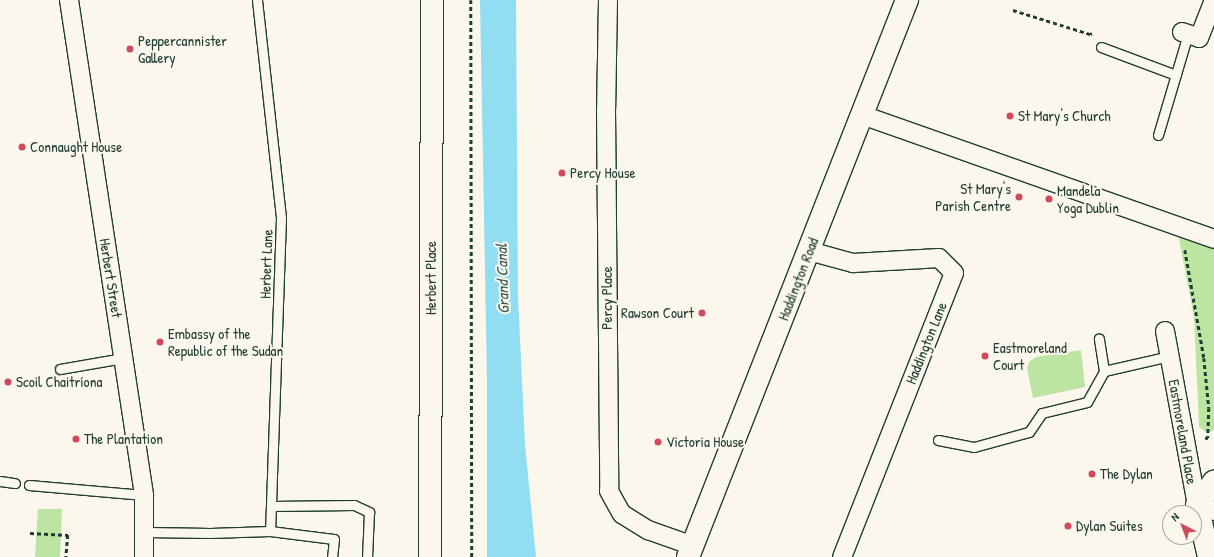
<!DOCTYPE html>
<html>
<head>
<meta charset="utf-8">
<style>
  body { margin:0 }
  #map { position:relative; width:1214px; height:557px; overflow:hidden; background:#fbf7ec; font-family:"Patrick Hand",sans-serif }
  div>[style] { position:absolute }
  .green>* { inset:0; background:#bce5a1 }
  .water>* { inset:0; background:#91ddf2 }
  .path>* { height:2.5px; margin-top:-1.25px; transform-origin:0; background:repeating-linear-gradient(90deg,#1f3d34 0 4px,transparent 0 7px) }
  .roads { filter:drop-shadow(1px 0 #1f3d34) drop-shadow(-1px 0 #1f3d34) drop-shadow(0 1px #1f3d34) drop-shadow(0 -1px #1f3d34) }
  .lane>* { height:9px; margin:-4.5px; padding:0 4.5px; transform-origin:4.5px; border-radius:4.5px; background:#fbf7ec }
  .street>* { height:18px; margin:-9px; padding:0 9px; transform-origin:9px; border-radius:9px; background:#fbf7ec }
  .secondary>* { height:22px; margin:-11px; padding:0 11px; transform-origin:11px; border-radius:11px; background:#fbf7ec }
  .dots>* { width:11px; height:11px; translate:-50% -50%; box-sizing:border-box; border:2px solid #fbf7ec; border-radius:50% }
  span { translate:-50% -50%; white-space:nowrap; text-align:center; line-height:1.15; -webkit-text-stroke:4px #fbf7ec; paint-order:stroke }
  .poi-label { font-size:15px; color:#1f3d34 }
  .left { translate:0 -50%; text-align:left }
  .right { translate:-100% -50%; text-align:right }
  .street-label { font-size:15px; color:#1f3d34 }
  .water-label { font-size:16px; color:#365d5a; font-style:italic }
  .north { position:absolute; left:1162px; top:505px; width:40px; height:40px; box-sizing:border-box; background:#fbf7ec; border:1px solid #a3ada2; border-radius:50%; rotate:318deg; font-size:11px; font-weight:700; line-height:16px; text-align:center; color:#1f3d34 }
  .north::after { content:''; display:block; margin:auto; width:14px; height:18px; background:#d1495b; clip-path:polygon(50% 0,100% 100%,50% 72%,0 100%) }
</style>
</head>
<body>
<div id="map">
  <div class="green">
    <div style="clip-path:polygon(1177px 229px,1214px 245px,1214px 430px,1208px 433px,1199px 427px,1194px 317px)"></div>
    <div style="clip-path:polygon(1081px 350px,1085px 387px,1033px 398px,1027px 368px,1029px 362px,1036px 357px)"></div>
    <div style="clip-path:polygon(38px 509px,62px 509px,60px 557px,35px 557px)"></div>
  </div>
  <div class="water">
    <div style="clip-path:polygon(480px 0,516px 0,518px 296px,525px 444px,536px 557px,487px 557px,487px 380px)"></div>
  </div>
  <div class="path">
    <div style="left:471px;top:0;width:557px;rotate:89.9deg"></div>
    <div style="left:1013px;top:10px;width:81px;rotate:17.3deg"></div>
    <div style="left:1090px;top:34px;width:2px;rotate:-27deg"></div>
    <div style="left:1185px;top:250px;width:110px;rotate:80deg"></div>
    <div style="left:1204px;top:358px;width:50px;rotate:84.3deg"></div>
    <div style="left:1209px;top:408px;width:30px;rotate:92deg"></div>
    <div style="left:1208px;top:438px;width:3px;rotate:162deg"></div>
    <div style="left:30px;top:533px;width:38px;rotate:3deg"></div>
    <div style="left:68px;top:535px;width:22px;rotate:95deg"></div>
  </div>
  <div class="roads">
    <div class="lane">
      <div style="left:257px;top:0;width:219px;rotate:83.7deg"></div>
      <div style="left:281px;top:218px;width:313px;rotate:92deg"></div>
      <div style="left:1101px;top:47px;width:80px;rotate:20.5deg"></div>
      <div style="left:1158px;top:135px;width:105px;rotate:-73.5deg"></div>
      <div style="left:60px;top:369px;width:64px;rotate:-9.9deg"></div>
      <div style="left:1104px;top:371px;width:68px;rotate:-12.8deg"></div>
      <div style="left:938px;top:440px;width:37px;rotate:11deg"></div>
      <div style="left:974px;top:447px;width:57px;rotate:-15.3deg"></div>
      <div style="left:1029px;top:432px;width:23px;rotate:-56deg"></div>
      <div style="left:1042px;top:413px;width:46px;rotate:-13.7deg"></div>
      <div style="left:1087px;top:402px;width:35px;rotate:-61deg"></div>
      <div style="left:1104px;top:371px;width:33px;rotate:-99deg"></div>
      <div style="left:0;top:481px;width:15px;rotate:8deg"></div>
      <div style="left:29px;top:485px;width:115px;rotate:5deg"></div>
      <div style="left:271px;top:506px;width:83px;rotate:-0.7deg"></div>
      <div style="left:354px;top:505px;width:17px;rotate:25deg"></div>
      <div style="left:369px;top:512px;width:45px;rotate:92.5deg"></div>
      <div style="left:146px;top:532px;width:64px;rotate:0.9deg"></div>
      <div style="left:210px;top:533px;width:60px;rotate:-1.9deg"></div>
      <div style="left:270px;top:531px;width:64px;rotate:7.1deg"></div>
      <div style="left:334px;top:539px;width:18px;rotate:96deg"></div>
    </div>
    <div class="street">
      <div style="left:69px;top:0;width:501px;rotate:81.38deg"></div>
      <div style="left:144px;top:495px;width:62px;rotate:90deg"></div>
      <div style="left:608px;top:0;width:110px;rotate:91deg"></div>
      <div style="left:606px;top:110px;width:381px;rotate:89.5deg"></div>
      <div style="left:609px;top:491px;width:26px;rotate:61deg"></div>
      <div style="left:622px;top:514px;width:31px;rotate:32deg"></div>
      <div style="left:648px;top:530px;width:48px;rotate:19.6deg"></div>
      <div style="left:1182px;top:32px;width:18px;rotate:19deg"></div>
      <div style="left:1199px;top:38px;width:41px;rotate:-68.5deg"></div>
      <div style="left:862px;top:115px;width:373px;rotate:19.4deg"></div>
      <div style="left:809px;top:251px;width:46px;rotate:15.3deg"></div>
      <div style="left:853px;top:263px;width:86px;rotate:-3.3deg"></div>
      <div style="left:939px;top:258px;width:21px;rotate:45deg"></div>
      <div style="left:954px;top:273px;width:305px;rotate:111.5deg"></div>
      <div style="left:1165px;top:331px;width:177px;rotate:79.6deg"></div>
      <div style="left:1197px;top:505px;width:18px;rotate:19deg"></div>
    </div>
    <div class="secondary">
      <div style="left:430px;top:557px;width:557px;rotate:-89.79deg"></div>
      <div style="left:688px;top:557px;width:599px;rotate:-68.54deg"></div>
      <div style="left:1209px;top:557px;width:53px;rotate:-103deg"></div>
      <div style="left:1197px;top:505px;width:29px;rotate:-54deg"></div>
    </div>
  </div>
  <div class="dots">
    <div style="left:130px;top:49px;background:#d1495b"></div>
    <div style="left:1010px;top:116px;background:#d1495b"></div>
    <div style="left:22px;top:147px;background:#d1495b"></div>
    <div style="left:562px;top:173px;background:#d1495b"></div>
    <div style="left:1019px;top:197px;background:#d1495b"></div>
    <div style="left:1049px;top:199px;background:#d1495b"></div>
    <div style="left:702px;top:313px;background:#d1495b"></div>
    <div style="left:160px;top:342px;background:#d1495b"></div>
    <div style="left:985px;top:356px;background:#d1495b"></div>
    <div style="left:8px;top:382px;background:#d1495b"></div>
    <div style="left:76px;top:439px;background:#d1495b"></div>
    <div style="left:658px;top:442px;background:#d1495b"></div>
    <div style="left:1092px;top:474px;background:#d1495b"></div>
    <div style="left:1068px;top:526px;background:#d1495b"></div>
  </div>
  <div class="poi-label">
    <span class="left" style="left:138px;top:49px">Peppercannister<br>Gallery</span>
    <span class="left" style="left:1018px;top:116px">St Mary's Church</span>
    <span class="left" style="left:30px;top:147px">Connaught House</span>
    <span class="left" style="left:570px;top:173px">Percy House</span>
    <span class="right" style="left:1011px;top:197px">St Mary's<br>Parish Centre</span>
    <span class="left" style="left:1057px;top:199px">Mandela<br>Yoga Dublin</span>
    <span class="right" style="left:694px;top:313px">Rawson Court</span>
    <span class="left" style="left:168px;top:342px">Embassy of the<br>Republic of the Sudan</span>
    <span class="left" style="left:993px;top:356px">Eastmoreland<br>Court</span>
    <span class="left" style="left:16px;top:382px">Scoil Chaitríona</span>
    <span class="left" style="left:84px;top:439px">The Plantation</span>
    <span class="left" style="left:666px;top:442px">Victoria House</span>
    <span class="left" style="left:1100px;top:474px">The Dylan</span>
    <span class="left" style="left:1076px;top:526px">Dylan Suites</span>
  </div>
  <div class="street-label">
    <span style="left:266px;top:264px;rotate:-88deg">Herbert Lane</span>
    <span style="left:111px;top:278px;rotate:81deg">Herbert Street</span>
    <span style="left:431px;top:278px;rotate:-90deg">Herbert Place</span>
    <span style="left:798px;top:279px;rotate:-69deg">Haddington Road</span>
    <span style="left:607px;top:298px;rotate:-90deg">Percy Place</span>
    <span style="left:926px;top:343px;rotate:-68deg">Haddington Lane</span>
    <span style="left:1183px;top:432px;rotate:80deg">Eastmoreland Place</span>
  </div>
  <div class="water-label">
    <span style="left:502px;top:279px;rotate:-92deg">Grand Canal</span>
  </div>
  <div class="north">N</div>
</div>
</body>
</html>
